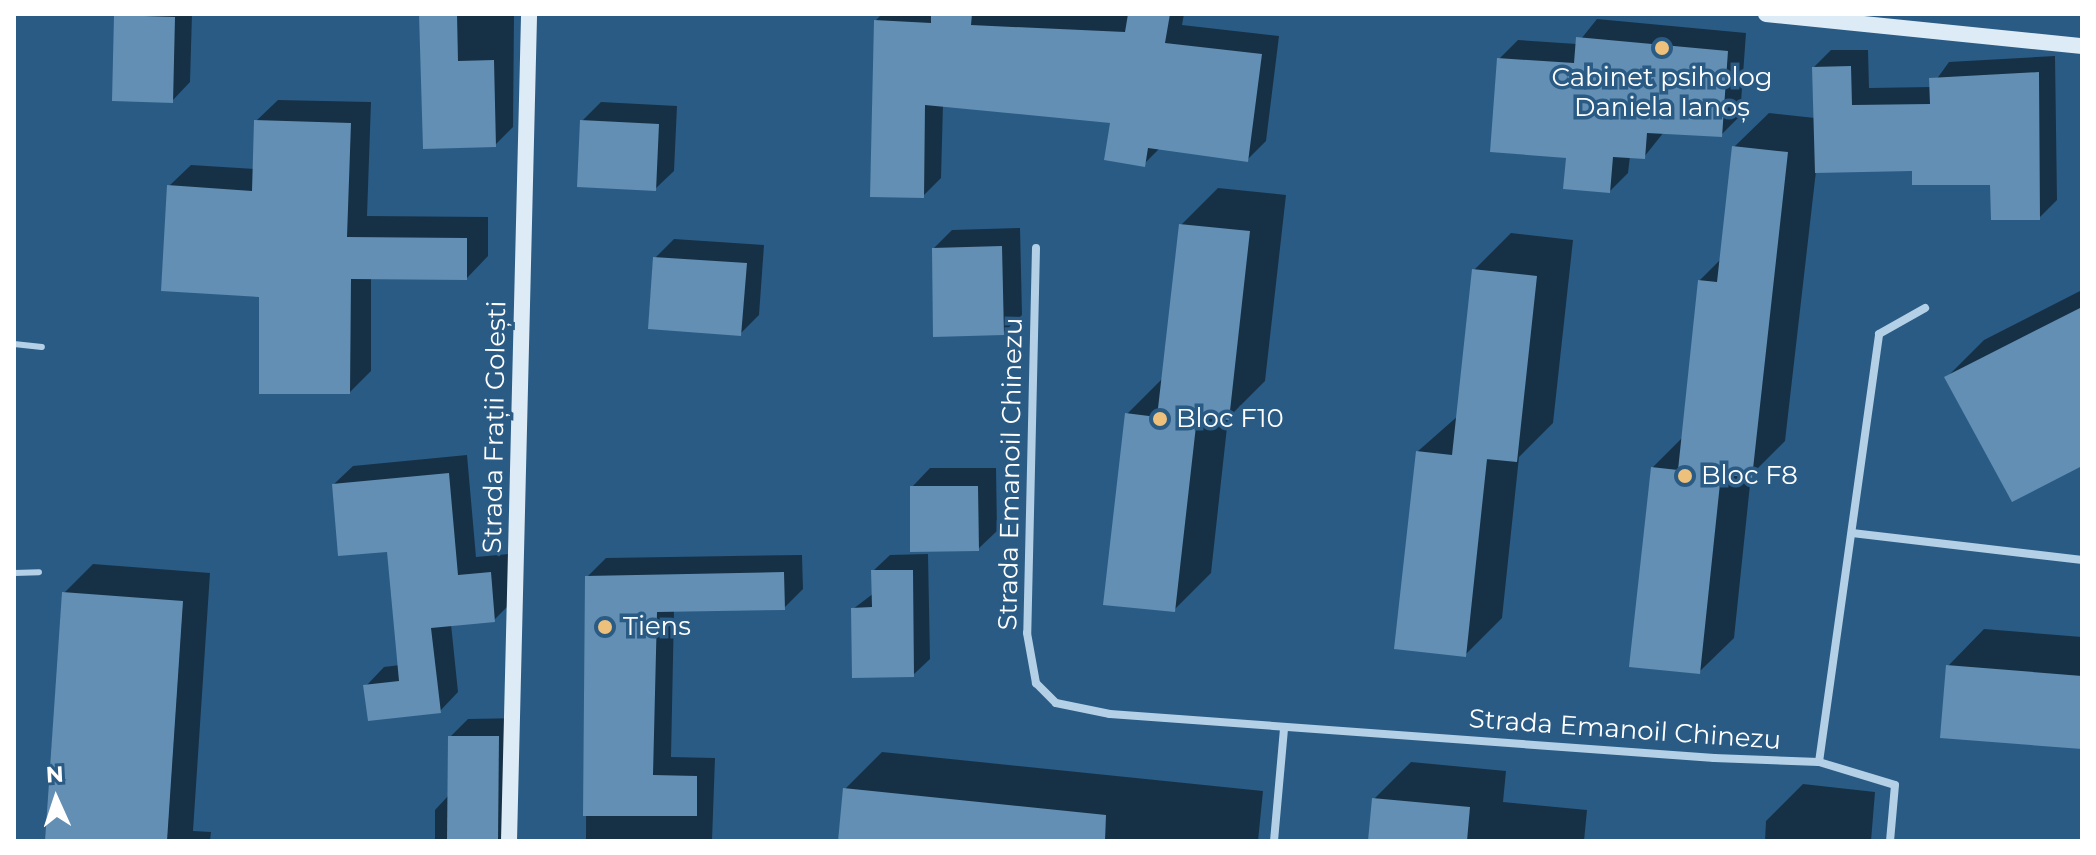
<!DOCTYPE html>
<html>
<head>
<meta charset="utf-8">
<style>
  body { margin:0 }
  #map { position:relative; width:2096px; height:855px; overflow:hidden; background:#2a5b84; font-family:Montserrat,sans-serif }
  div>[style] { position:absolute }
  .shadow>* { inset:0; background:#0007 }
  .building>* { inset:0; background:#628fb3 }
  .lane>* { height:6px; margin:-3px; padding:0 3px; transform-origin:3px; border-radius:3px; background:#b4d0e7 }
  .street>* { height:8px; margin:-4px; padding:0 4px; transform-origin:4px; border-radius:4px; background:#b4d0e7 }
  .secondary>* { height:16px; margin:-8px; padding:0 8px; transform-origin:8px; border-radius:8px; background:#ddebf6 }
  .dots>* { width:22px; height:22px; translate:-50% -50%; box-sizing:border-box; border:4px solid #2a5b84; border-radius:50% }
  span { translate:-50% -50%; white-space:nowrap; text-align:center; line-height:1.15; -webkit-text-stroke:7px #2a5b84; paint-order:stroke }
  .poi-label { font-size:26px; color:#fff }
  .left { translate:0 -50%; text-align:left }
  .street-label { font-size:26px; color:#fff }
  .frame { position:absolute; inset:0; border:16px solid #fff; pointer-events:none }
  .north { position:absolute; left:16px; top:759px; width:80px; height:80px; -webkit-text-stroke:6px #2a5b84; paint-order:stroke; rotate:357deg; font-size:22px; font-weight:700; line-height:32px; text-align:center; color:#fff }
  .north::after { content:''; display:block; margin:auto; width:28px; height:36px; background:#fff; clip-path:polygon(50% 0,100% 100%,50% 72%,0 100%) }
</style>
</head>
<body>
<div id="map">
  <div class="shadow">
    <div style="clip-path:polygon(192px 14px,190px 82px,172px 101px,116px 16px)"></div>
    <div style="clip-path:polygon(421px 14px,514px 14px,513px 127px,495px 145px)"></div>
    <div style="clip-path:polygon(882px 14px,1184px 14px,1182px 25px,1279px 36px,1266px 141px,1247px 160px,1160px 148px,1144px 164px,1113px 121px,943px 104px,941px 178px,923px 196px,876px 20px)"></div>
    <div style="clip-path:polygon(1597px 19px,1746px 33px,1740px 116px,1721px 135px,1664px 132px,1644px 157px,1630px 156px,1628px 173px,1610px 191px,1568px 156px,1499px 59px,1518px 40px,1577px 44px)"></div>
    <div style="clip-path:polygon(1831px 50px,1868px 50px,1869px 88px,1931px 87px,1949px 62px,2055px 56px,2057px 200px,2039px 218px,1992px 183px,1914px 169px,1816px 171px,1785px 441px,1751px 475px,1734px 638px,1699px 672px,1653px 467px,1683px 437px,1700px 280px,1722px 258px,1734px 147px,1769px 113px,1815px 118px,1814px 67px)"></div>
    <div style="clip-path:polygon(278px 100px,371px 102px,367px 216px,488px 217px,488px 256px,467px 278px,371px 277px,371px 371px,350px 392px,169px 186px,191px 165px,255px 169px,256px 121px)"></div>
    <div style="clip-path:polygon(601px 102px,677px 106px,674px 171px,655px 189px,582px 121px)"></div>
    <div style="clip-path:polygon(1218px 188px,1286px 195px,1265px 381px,1228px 418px,1211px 573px,1174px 610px,1127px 414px,1164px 377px,1181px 225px)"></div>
    <div style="clip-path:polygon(1020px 228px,1022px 315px,1003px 333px,934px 248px,952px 230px)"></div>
    <div style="clip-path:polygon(1511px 233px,1573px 240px,1553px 423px,1519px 457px,1502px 618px,1465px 655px,1417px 452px,1459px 415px,1474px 270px)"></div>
    <div style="clip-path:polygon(674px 239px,764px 245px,759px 315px,740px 334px,655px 258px)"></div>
    <div style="clip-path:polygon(2082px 290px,2082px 464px,1947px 377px,1984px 340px)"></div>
    <div style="clip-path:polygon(467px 455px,476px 557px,509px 554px,513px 601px,494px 620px,451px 624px,458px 692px,440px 711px,366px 686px,384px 667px,400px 665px,389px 550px,334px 484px,353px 466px)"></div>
    <div style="clip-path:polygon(930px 468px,996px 468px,997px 531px,978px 549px,912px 487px)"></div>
    <div style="clip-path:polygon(928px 554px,930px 659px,913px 675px,853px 609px,874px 593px,873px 571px,890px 555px)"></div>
    <div style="clip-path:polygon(802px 555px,803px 589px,784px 608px,674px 610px,671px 757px,715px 758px,712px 841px,586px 841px,587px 577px,606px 558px)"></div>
    <div style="clip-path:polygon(93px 564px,210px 573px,193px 831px,211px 832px,210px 841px,47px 841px,64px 593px)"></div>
    <div style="clip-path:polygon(1984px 629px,2082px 637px,2082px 747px,1948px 666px)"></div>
    <div style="clip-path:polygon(516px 718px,515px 841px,435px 841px,435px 810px,449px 795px,450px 737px,468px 719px)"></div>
    <div style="clip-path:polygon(882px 752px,1263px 791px,1258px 841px,840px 841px,845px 789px)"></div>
    <div style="clip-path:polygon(1411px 762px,1506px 771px,1503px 802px,1587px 810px,1584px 841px,1370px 841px,1374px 799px)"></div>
    <div style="clip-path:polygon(1803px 784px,1875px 792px,1871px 841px,1765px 841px,1766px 821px)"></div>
  </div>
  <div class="building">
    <div style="clip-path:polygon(419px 14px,457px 14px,458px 61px,494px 60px,496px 147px,423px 149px)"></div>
    <div style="clip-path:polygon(931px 14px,972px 14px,971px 25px,1125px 32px,1128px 14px,1170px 14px,1165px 43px,1262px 54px,1248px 162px,1148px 148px,1145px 167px,1104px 160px,1110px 123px,925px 105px,924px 198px,870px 197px,874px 20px,931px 23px)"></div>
    <div style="clip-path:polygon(114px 15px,175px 17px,173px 103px,112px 101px)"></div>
    <div style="clip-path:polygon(1576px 37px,1728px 51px,1722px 137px,1647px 133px,1645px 159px,1613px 157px,1610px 193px,1563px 189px,1566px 158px,1490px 152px,1497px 58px,1574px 63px)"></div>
    <div style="clip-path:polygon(1851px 66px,1852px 105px,1930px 104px,1929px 78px,2039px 72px,2040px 220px,1991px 220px,1990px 185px,1912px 185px,1912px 171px,1815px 173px,1812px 67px)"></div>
    <div style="clip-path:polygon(254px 120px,351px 123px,347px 237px,467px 238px,467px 280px,351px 279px,350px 394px,259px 394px,259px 297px,161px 291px,167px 185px,252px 191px)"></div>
    <div style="clip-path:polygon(580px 120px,659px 124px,656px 191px,577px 187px)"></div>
    <div style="clip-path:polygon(1732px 146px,1788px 152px,1752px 478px,1721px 474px,1700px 674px,1629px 667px,1651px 467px,1678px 470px,1698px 280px,1717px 282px)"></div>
    <div style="clip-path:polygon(1179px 224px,1250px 231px,1229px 420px,1197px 417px,1175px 612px,1103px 605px,1125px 413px,1157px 417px)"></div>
    <div style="clip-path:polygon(1002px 246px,1004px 335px,933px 337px,932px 248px)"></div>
    <div style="clip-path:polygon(653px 257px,747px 263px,741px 336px,648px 329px)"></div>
    <div style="clip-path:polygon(1472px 269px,1537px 276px,1517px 462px,1465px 457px,1487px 459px,1466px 657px,1394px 649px,1416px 451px,1452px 455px)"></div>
    <div style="clip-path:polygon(2082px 307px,2082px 466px,2012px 502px,1944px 377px)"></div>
    <div style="clip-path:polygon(449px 473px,458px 575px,491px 572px,495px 622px,431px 628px,441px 713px,368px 721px,363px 685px,399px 681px,387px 552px,338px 556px,332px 484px)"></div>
    <div style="clip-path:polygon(910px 486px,978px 486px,979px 551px,910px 552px)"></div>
    <div style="clip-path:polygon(871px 570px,913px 570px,914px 677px,852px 678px,851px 608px,872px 607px)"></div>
    <div style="clip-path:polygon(784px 572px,785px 610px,657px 612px,653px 775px,697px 776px,697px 816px,583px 816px,585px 576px)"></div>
    <div style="clip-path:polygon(62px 592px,183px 601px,167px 841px,45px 841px)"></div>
    <div style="clip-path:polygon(1946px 665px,2082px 676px,2082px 749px,1940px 738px)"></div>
    <div style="clip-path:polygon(448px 736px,499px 736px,498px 841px,447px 841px)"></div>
    <div style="clip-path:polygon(843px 788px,1106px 815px,1105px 841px,838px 841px)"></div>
    <div style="clip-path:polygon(1372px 798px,1470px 807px,1467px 841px,1368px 841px)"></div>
  </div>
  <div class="lane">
    <div style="left:14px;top:344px;width:28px;rotate:6deg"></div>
    <div style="left:14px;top:573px;width:25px;rotate:-2deg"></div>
  </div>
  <div class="street">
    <div style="left:1036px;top:248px;width:385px;rotate:91.3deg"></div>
    <div style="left:1027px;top:633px;width:51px;rotate:79.8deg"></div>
    <div style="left:1036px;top:683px;width:28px;rotate:45deg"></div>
    <div style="left:1056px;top:703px;width:55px;rotate:11.5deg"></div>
    <div style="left:1110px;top:714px;width:606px;rotate:4.17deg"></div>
    <div style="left:1714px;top:758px;width:105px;rotate:2.2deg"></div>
    <div style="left:1819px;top:762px;width:432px;rotate:-82deg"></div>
    <div style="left:1879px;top:334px;width:53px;rotate:-29.5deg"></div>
    <div style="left:1852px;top:533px;width:232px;rotate:6.7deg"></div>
    <div style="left:1819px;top:762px;width:79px;rotate:16.8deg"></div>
    <div style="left:1895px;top:785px;width:56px;rotate:95.1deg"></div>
    <div style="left:1274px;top:841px;width:113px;rotate:-84.9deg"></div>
  </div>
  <div class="secondary">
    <div style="left:1766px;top:14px;width:318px;rotate:5.8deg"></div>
    <div style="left:509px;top:841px;width:827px;rotate:-88.61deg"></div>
  </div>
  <div class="dots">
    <div style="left:1662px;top:48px;background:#edc17c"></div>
    <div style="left:1160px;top:419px;background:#edc17c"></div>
    <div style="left:1685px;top:476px;background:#edc17c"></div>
    <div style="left:605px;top:627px;background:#edc17c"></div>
  </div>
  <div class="poi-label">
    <span style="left:1662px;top:93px">Cabinet psiholog<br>Daniela Ianoș</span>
    <span class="left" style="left:1176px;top:419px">Bloc F10</span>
    <span class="left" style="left:1701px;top:476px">Bloc F8</span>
    <span class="left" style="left:623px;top:627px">Tiens</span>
  </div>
  <div class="street-label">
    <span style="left:495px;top:427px;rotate:-89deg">Strada Frații Golești</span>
    <span style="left:1011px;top:474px;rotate:-89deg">Strada Emanoil Chinezu</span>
    <span style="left:1625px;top:730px;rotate:4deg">Strada Emanoil Chinezu</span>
  </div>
  <div class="frame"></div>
  <div class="north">N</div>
</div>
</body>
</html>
